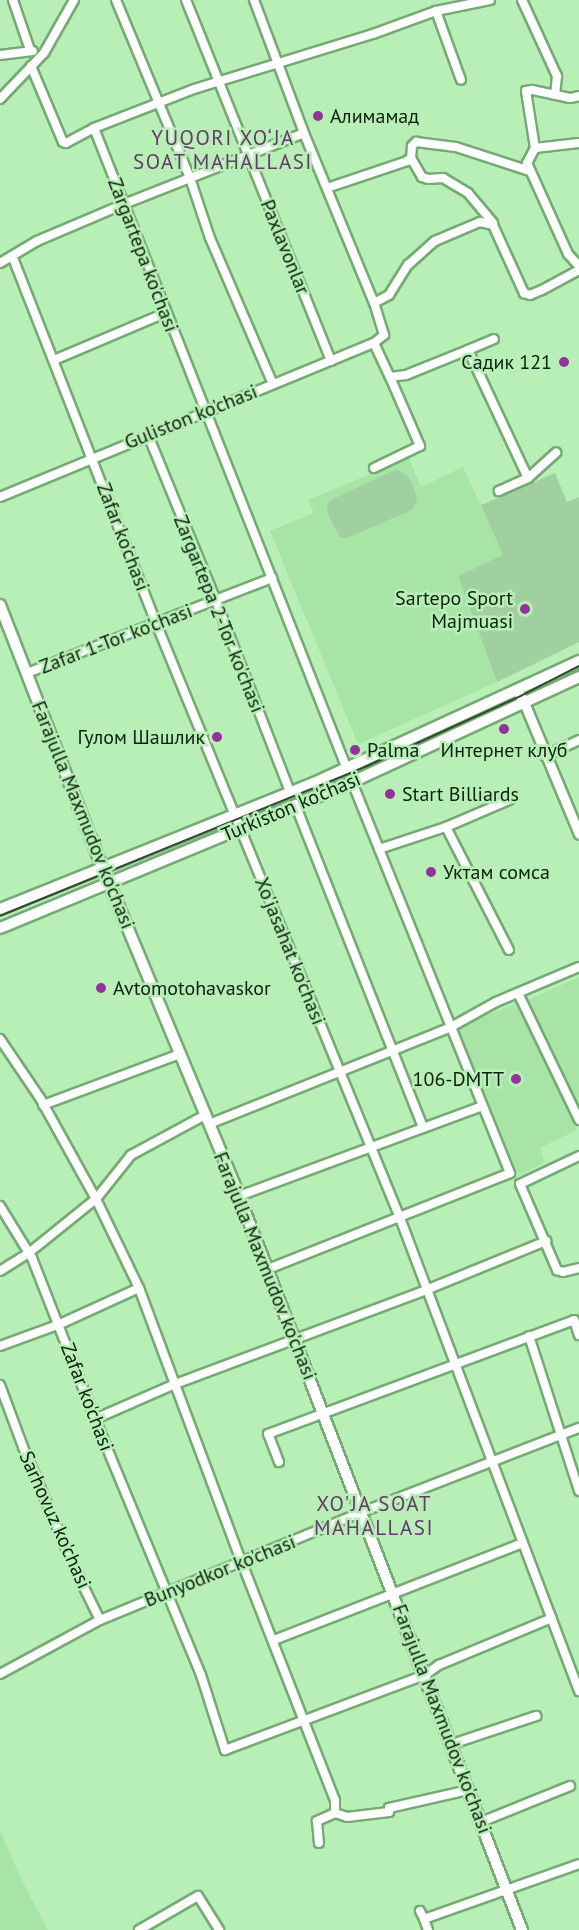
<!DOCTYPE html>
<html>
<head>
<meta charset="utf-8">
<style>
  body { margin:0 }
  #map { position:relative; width:579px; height:1930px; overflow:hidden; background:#b7efb6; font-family:"PT Sans",sans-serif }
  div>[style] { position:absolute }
  .built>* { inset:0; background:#a7e4a6 }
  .green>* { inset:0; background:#a1d0a0 }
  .roads { filter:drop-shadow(2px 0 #75aa74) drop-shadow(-2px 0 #75aa74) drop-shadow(0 2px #75aa74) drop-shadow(0 -2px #75aa74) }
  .minor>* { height:8px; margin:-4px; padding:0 4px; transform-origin:4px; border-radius:4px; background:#fff }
  .tertiary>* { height:9px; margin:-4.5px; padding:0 4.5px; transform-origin:4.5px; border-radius:4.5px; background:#fff }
  .secondary>* { height:10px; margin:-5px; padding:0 5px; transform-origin:5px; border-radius:5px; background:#fff }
  .tram>* { height:1.5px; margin:-0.75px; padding:0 0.75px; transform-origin:0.75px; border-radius:0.75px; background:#2e4a2e }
  .dots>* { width:16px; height:16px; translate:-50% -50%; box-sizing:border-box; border:3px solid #b7efb6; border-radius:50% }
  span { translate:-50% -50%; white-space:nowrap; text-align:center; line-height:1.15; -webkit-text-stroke:5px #b7efb6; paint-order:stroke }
  .poi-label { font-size:20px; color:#0b200c }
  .left { translate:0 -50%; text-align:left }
  .right { translate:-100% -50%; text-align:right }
  .street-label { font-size:20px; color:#0b200c }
  .neighbourhood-label { font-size:21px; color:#67386c; letter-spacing:1.5px }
</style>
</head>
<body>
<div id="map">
  <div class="built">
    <div style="clip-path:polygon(409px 458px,421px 487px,463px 467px,504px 555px,458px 576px,497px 682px,358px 744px,270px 531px,314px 513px,308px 500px)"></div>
    <div style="clip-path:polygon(579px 977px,579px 1114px,578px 1114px,526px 1001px)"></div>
    <div style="clip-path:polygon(519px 1002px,577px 1130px,540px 1148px,545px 1162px,519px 1176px,458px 1027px)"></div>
    <div style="clip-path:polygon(0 1831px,21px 1879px,48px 1930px,0 1930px)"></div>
  </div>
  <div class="green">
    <div style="clip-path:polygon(397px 469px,407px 475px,413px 485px,417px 499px,412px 510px,347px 538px,340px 537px,330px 519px,327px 509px,329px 501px)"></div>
    <div style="clip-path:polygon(555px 473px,567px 502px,579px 497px,579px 642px,497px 682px,458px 576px,503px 555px,481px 505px)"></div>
  </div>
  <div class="roads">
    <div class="minor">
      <div style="left:13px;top:0;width:53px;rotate:71.2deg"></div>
      <div style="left:116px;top:0;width:193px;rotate:67.4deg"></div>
      <div style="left:190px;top:178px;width:63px;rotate:71.6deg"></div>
      <div style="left:210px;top:238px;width:159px;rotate:66.7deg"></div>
      <div style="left:186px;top:0;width:389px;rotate:68.1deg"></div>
      <div style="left:522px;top:0;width:84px;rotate:65.3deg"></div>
      <div style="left:557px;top:76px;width:19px;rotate:96deg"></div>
      <div style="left:436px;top:11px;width:73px;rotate:70.1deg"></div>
      <div style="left:0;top:55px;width:33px;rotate:-7deg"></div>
      <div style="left:31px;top:66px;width:82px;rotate:67.2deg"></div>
      <div style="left:63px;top:142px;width:3px;rotate:18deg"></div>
      <div style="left:66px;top:143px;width:32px;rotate:-28deg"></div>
      <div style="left:579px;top:96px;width:9px;rotate:167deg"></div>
      <div style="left:570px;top:98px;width:39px;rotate:-168deg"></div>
      <div style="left:532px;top:90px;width:6px;rotate:171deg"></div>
      <div style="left:526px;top:91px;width:58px;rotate:81deg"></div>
      <div style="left:535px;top:148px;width:17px;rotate:118deg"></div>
      <div style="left:527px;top:163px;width:100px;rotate:65.7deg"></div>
      <div style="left:568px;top:254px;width:16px;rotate:47deg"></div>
      <div style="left:0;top:99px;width:64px;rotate:-46.3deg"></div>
      <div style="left:44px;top:53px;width:61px;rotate:-60.5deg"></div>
      <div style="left:535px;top:148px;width:44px;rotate:-6.5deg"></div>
      <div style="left:411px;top:158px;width:22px;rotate:60deg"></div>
      <div style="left:422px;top:177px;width:6px;rotate:18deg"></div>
      <div style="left:428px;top:179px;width:15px;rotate:-4deg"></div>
      <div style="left:443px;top:178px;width:29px;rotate:31deg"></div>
      <div style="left:468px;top:193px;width:39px;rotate:50deg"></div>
      <div style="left:327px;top:188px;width:84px;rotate:-18.6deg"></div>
      <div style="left:407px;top:161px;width:5px;rotate:-37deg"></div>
      <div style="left:411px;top:158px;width:12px;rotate:-85deg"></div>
      <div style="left:412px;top:146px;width:6px;rotate:-45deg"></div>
      <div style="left:416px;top:142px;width:40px;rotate:7.1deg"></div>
      <div style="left:456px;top:147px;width:78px;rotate:18deg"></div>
      <div style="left:13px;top:258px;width:392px;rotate:68.6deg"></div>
      <div style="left:156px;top:623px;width:643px;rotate:67.7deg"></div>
      <div style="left:400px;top:1218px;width:506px;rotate:69.27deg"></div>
      <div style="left:0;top:263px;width:43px;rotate:-30.7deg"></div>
      <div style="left:37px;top:241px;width:95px;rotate:-23deg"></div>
      <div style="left:124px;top:204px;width:193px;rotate:-21.5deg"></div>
      <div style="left:374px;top:303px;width:17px;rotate:-28deg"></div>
      <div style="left:389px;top:295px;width:36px;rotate:-58deg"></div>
      <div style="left:408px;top:265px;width:36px;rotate:-42deg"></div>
      <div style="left:435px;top:241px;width:49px;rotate:-22.9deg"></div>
      <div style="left:480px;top:222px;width:13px;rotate:13deg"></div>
      <div style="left:493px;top:225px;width:75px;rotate:65.5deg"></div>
      <div style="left:524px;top:293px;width:6px;rotate:18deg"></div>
      <div style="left:530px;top:295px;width:13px;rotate:-23deg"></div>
      <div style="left:542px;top:290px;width:42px;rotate:-28.4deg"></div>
      <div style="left:374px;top:343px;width:38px;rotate:65deg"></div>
      <div style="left:390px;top:377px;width:16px;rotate:-7deg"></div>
      <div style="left:406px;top:375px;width:67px;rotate:-22deg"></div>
      <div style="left:468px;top:350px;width:141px;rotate:64.9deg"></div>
      <div style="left:528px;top:478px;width:32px;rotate:156deg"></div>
      <div style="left:468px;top:350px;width:28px;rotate:-23deg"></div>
      <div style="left:54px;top:360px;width:121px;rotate:-22.9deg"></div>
      <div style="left:148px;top:435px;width:179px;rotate:67.7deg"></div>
      <div style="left:216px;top:601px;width:205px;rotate:68.8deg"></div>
      <div style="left:374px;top:468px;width:51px;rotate:-25.6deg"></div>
      <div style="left:420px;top:446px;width:75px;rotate:-113.5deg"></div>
      <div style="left:528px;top:478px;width:38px;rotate:-42deg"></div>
      <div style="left:0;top:497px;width:404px;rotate:-22.4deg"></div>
      <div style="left:374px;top:343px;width:13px;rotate:-39deg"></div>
      <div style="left:384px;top:335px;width:34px;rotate:-107deg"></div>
      <div style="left:374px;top:303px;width:184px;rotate:-112.4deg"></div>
      <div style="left:304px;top:133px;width:142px;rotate:-110.6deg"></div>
      <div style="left:27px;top:673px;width:263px;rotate:-21.2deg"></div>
      <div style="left:545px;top:756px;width:38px;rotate:-25deg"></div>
      <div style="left:347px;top:769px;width:689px;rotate:-111.54deg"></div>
      <div style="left:94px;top:128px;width:107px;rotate:-21.3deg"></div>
      <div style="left:194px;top:89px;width:187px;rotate:-17.1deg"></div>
      <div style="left:373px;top:34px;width:67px;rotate:-20.1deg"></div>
      <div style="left:436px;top:11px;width:55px;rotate:-11.5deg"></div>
      <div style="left:295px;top:804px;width:348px;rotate:68.4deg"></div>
      <div style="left:446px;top:827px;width:138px;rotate:62.9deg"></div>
      <div style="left:379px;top:849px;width:71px;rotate:-18.2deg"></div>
      <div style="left:446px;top:827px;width:69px;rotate:-23.2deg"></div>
      <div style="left:518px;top:993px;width:141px;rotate:64.3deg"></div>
      <div style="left:0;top:1039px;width:71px;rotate:55.9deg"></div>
      <div style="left:40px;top:1098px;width:115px;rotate:61deg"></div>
      <div style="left:96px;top:1199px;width:99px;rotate:64.2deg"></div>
      <div style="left:139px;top:1288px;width:294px;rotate:69.5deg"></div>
      <div style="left:242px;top:1563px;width:255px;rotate:68.6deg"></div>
      <div style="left:335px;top:1800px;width:13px;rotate:90deg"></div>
      <div style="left:335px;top:1813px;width:20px;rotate:156deg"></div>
      <div style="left:317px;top:1821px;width:22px;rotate:85deg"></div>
      <div style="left:43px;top:1105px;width:146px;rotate:-20.4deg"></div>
      <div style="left:209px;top:1124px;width:261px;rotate:-21.8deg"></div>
      <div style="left:451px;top:1027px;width:51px;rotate:-29.1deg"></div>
      <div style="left:496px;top:1002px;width:90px;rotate:-22.9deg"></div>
      <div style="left:579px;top:1156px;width:65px;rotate:154.6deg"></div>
      <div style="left:520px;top:1184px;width:94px;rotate:66.7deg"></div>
      <div style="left:557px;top:1270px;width:6px;rotate:18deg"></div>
      <div style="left:563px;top:1272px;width:16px;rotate:-14deg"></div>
      <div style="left:239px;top:1196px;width:259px;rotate:-20.3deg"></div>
      <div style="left:0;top:1206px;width:61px;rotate:58.4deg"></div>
      <div style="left:32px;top:1258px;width:173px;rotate:68.6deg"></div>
      <div style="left:95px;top:1419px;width:277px;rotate:67.5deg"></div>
      <div style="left:201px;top:1675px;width:79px;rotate:72.3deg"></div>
      <div style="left:225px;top:1750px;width:214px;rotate:-20.6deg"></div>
      <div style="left:425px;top:1675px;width:17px;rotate:-36deg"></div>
      <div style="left:439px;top:1665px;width:122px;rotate:-22.6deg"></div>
      <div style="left:268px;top:1269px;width:260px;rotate:-21.6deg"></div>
      <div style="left:510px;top:1173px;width:422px;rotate:-112deg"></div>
      <div style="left:0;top:1271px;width:36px;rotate:-32deg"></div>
      <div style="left:30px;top:1252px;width:85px;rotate:-38.8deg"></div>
      <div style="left:96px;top:1199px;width:56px;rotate:-51.5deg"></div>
      <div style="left:131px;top:1155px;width:84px;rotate:-28.4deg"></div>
      <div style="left:529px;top:1336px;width:163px;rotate:72.1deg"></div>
      <div style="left:0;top:1346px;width:64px;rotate:-20.1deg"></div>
      <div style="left:60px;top:1324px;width:87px;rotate:-24.5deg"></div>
      <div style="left:0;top:1385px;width:66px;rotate:69.6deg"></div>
      <div style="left:23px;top:1447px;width:128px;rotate:67deg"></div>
      <div style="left:73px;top:1565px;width:61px;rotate:63.9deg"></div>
      <div style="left:95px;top:1419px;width:87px;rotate:-23.6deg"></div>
      <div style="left:175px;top:1384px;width:268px;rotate:-20.5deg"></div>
      <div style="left:426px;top:1290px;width:130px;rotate:-22.2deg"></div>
      <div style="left:279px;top:1462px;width:30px;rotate:-111deg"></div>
      <div style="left:268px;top:1434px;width:327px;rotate:-20.4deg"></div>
      <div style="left:574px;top:1320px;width:16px;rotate:72deg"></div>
      <div style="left:274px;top:1640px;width:267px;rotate:-21.3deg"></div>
      <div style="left:0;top:1674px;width:114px;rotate:-28.4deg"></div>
      <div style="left:100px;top:1620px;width:283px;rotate:-22.4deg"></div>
      <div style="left:362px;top:1512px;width:233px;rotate:-21.2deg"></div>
      <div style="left:452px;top:1744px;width:89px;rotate:-18.4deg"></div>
      <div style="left:335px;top:1813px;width:13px;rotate:18deg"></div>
      <div style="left:347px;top:1817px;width:42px;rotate:-6.8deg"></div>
      <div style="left:389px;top:1812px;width:4px;rotate:-90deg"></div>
      <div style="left:389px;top:1808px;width:82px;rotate:-12.7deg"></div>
      <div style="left:481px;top:1822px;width:96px;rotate:-22deg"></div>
      <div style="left:420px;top:1911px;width:9px;rotate:63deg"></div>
      <div style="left:424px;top:1919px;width:164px;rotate:-19.5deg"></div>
      <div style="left:424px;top:1919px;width:12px;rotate:70deg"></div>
      <div style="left:139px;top:1930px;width:68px;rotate:-30deg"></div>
      <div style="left:198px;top:1896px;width:40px;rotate:58deg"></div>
    </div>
    <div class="tertiary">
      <div style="left:517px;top:691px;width:11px;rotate:56deg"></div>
      <div style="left:523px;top:700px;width:145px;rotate:67.3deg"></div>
    </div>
    <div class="secondary">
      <div style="left:0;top:605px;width:273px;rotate:68.7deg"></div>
      <div style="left:99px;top:859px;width:365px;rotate:67.4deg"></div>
      <div style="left:239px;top:1196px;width:787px;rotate:68.92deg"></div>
      <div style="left:0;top:909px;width:338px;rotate:-21.9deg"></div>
      <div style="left:314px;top:783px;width:292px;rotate:-24.7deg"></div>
      <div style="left:0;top:928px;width:381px;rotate:-22.5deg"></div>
      <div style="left:352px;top:782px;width:250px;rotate:-24.8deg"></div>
    </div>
  </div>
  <div class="tram">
    <div style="left:0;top:916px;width:394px;rotate:-22.2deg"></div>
    <div style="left:365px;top:767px;width:171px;rotate:-24.5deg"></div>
    <div style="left:521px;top:696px;width:65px;rotate:-27.3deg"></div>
  </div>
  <div class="dots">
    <div style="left:318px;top:116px;background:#92339c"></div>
    <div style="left:564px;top:362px;background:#92339c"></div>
    <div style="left:525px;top:609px;background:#92339c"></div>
    <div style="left:504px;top:729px;background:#92339c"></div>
    <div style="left:217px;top:737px;background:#92339c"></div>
    <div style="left:355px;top:750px;background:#92339c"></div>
    <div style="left:390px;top:794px;background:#92339c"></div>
    <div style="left:431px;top:872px;background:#92339c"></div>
    <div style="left:101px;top:988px;background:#92339c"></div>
    <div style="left:516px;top:1079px;background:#92339c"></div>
  </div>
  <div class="poi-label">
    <span class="left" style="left:330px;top:116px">Алимамад</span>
    <span class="right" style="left:552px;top:362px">Садик 121</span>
    <span class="right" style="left:513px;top:610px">Sartepo Sport<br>Majmuasi</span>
    <span class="right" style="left:205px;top:737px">Гулом Шашлик</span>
    <span class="left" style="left:367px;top:750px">Palma</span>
    <span style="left:504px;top:750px">Интернет клуб</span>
    <span class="left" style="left:402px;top:794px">Start Billiards</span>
    <span class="left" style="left:443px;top:872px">Уктам сомса</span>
    <span class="left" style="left:113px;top:988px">Avtomotohavaskor</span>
    <span class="right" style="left:504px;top:1079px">106-DMTT</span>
  </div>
  <div class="street-label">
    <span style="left:285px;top:247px;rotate:68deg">Paxlavonlar</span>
    <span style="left:143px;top:255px;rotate:69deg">Zargartepa ko'chasi</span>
    <span style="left:191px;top:417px;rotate:-22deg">Guliston ko'chasi</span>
    <span style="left:123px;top:537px;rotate:69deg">Zafar ko'chasi</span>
    <span style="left:219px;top:614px;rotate:68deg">Zargartepa 2-Tor ko'chasi</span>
    <span style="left:116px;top:639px;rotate:-21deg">Zafar 1-Tor ko'chasi</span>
    <span style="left:291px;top:807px;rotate:-23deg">Turkiston ko'chasi</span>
    <span style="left:83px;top:815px;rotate:68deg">Farajulla Maxmudov ko'chasi</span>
    <span style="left:290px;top:951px;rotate:68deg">Xo'jasahat ko'chasi</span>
    <span style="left:265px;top:1266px;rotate:68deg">Farajulla Maxmudov ko'chasi</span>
    <span style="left:87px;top:1397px;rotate:69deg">Zafar ko'chasi</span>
    <span style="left:55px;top:1520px;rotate:66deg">Sarhovuz ko'chasi</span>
    <span style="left:220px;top:1571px;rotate:-22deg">Bunyodkor ko'chasi</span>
    <span style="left:442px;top:1719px;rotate:69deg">Farajulla Maxmudov ko'chasi</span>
  </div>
  <div class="neighbourhood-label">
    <span style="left:223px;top:150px">YUQORI XO‘JA<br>SOAT MAHALLASI</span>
    <span style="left:374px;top:1516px">XO'JA SOAT<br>MAHALLASI</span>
  </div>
</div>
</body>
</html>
